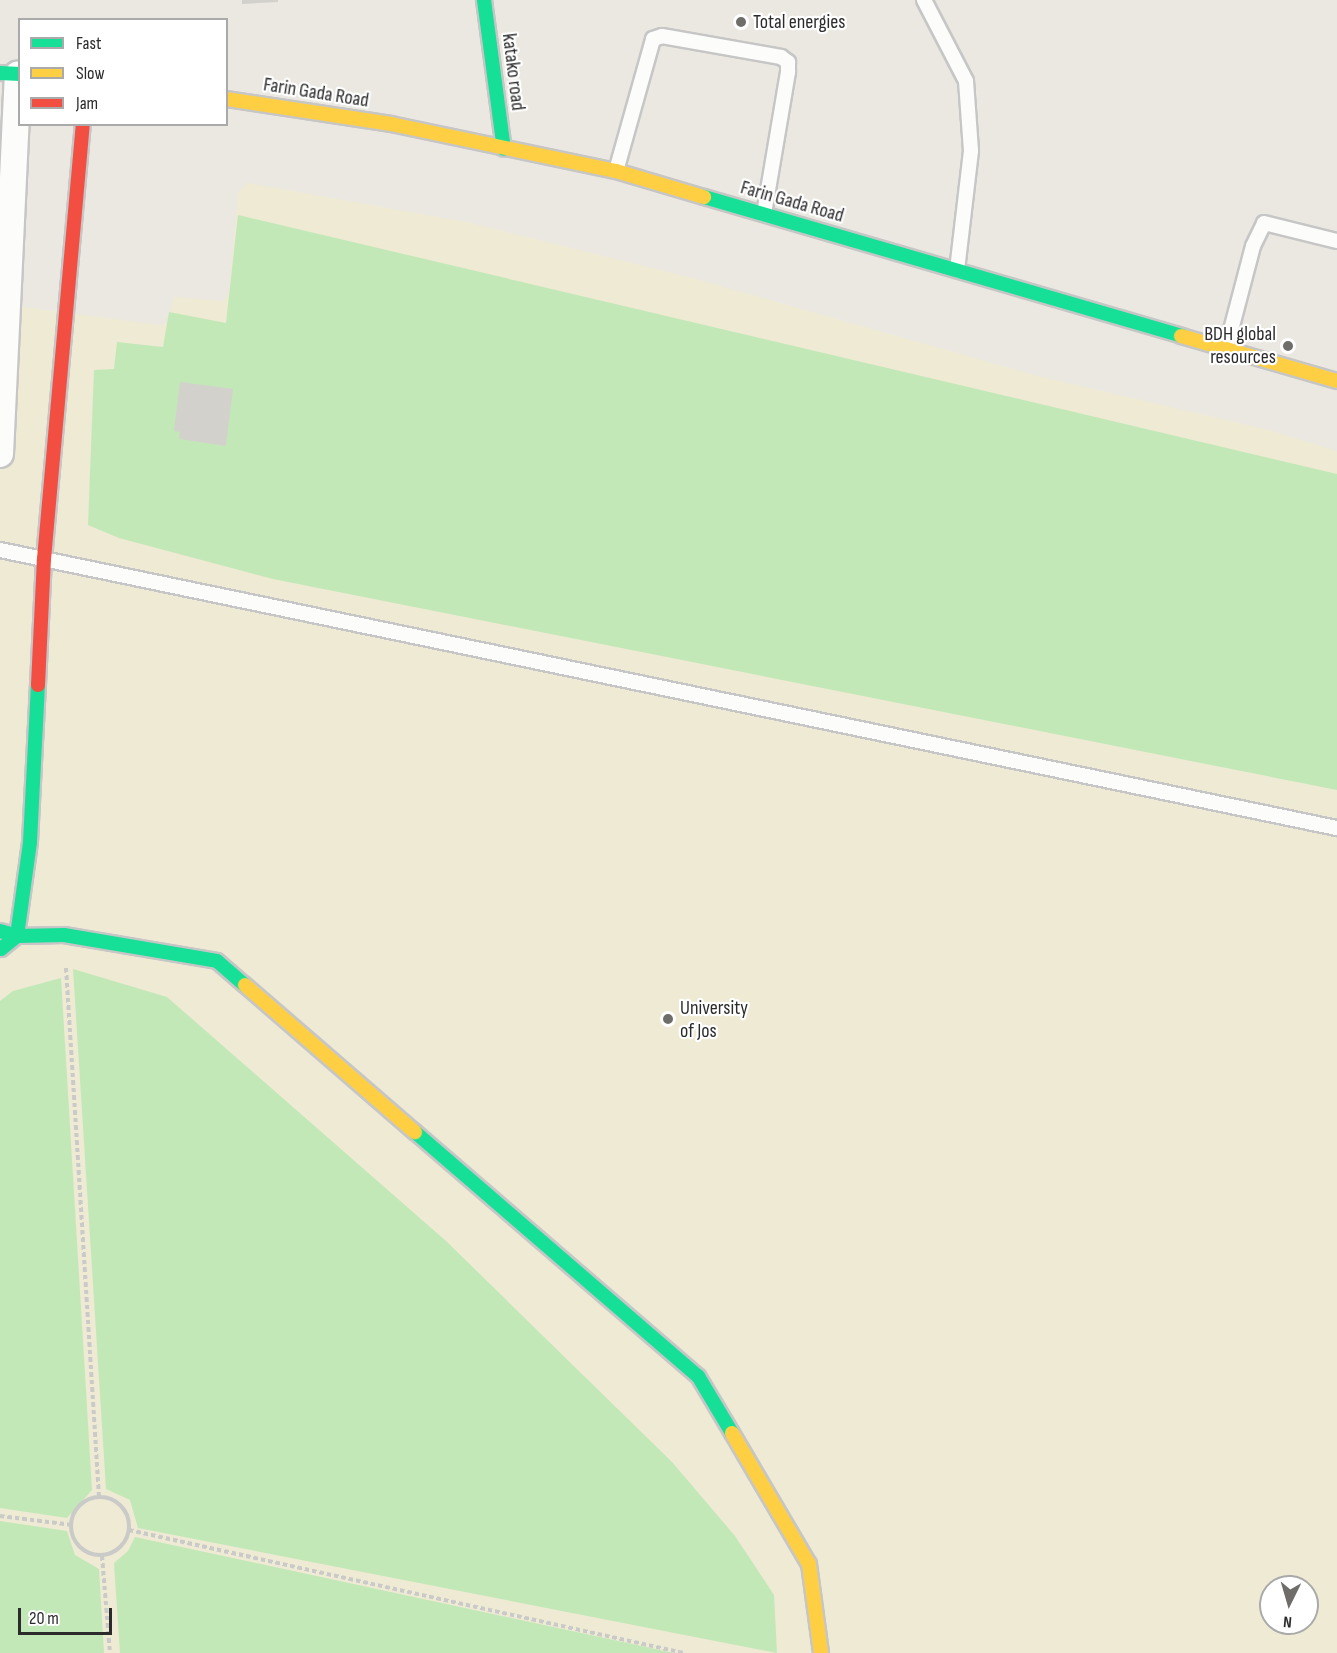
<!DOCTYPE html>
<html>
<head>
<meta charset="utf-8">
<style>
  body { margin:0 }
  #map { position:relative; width:1337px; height:1653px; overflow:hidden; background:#eae8e0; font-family:"Sofia Sans Condensed",sans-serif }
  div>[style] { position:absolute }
  .education>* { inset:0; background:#eeead4 }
  .green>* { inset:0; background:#c2e8b7 }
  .building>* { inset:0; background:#d3d1cb }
  .path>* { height:4px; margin-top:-2px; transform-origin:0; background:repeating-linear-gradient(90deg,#cacac8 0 4.5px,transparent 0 7.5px) }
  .path>.ring { margin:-2px; padding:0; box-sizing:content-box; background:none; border:4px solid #cacac8; border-radius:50% }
  .roads { filter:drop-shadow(2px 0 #c7c6c6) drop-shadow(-2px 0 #c7c6c6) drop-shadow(0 2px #c7c6c6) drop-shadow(0 -2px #c7c6c6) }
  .lane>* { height:14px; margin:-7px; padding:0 7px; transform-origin:7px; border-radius:7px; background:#fcfcfa }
  .street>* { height:26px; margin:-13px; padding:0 13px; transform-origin:13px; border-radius:13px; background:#fcfcfa }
  .fast>* { height:14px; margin:-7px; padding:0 7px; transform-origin:7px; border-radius:7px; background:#16e098 }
  .slow>* { height:14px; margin:-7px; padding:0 7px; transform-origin:7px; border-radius:7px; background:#ffcf43 }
  .jam>* { height:14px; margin:-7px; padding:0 7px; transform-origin:7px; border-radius:7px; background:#f24e42 }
  .dots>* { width:16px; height:16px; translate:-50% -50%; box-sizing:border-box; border:3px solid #fff; border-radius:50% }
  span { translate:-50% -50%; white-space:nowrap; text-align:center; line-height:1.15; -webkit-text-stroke:4.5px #fff; paint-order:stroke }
  .poi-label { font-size:20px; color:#2b2b2b }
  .left { translate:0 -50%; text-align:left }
  .right { translate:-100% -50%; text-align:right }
  .street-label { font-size:20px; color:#2b2b2b }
  .legend { position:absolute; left:18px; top:18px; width:210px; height:108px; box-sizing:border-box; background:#fff; border:2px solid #aaa; margin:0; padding:8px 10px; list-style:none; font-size:18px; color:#2b2b2b }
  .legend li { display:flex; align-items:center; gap:12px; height:30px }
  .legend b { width:30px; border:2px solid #aaa }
  .north { position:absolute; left:1259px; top:1575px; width:60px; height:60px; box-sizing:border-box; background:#fff; border:2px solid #aaa; border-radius:50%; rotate:185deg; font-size:16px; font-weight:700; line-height:24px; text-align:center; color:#2b2b2b }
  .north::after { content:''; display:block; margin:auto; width:21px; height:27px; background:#6e6d6a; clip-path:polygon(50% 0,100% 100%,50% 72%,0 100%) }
  .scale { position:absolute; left:18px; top:1608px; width:94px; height:27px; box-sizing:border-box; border:3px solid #2b2b2b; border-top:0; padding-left:8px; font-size:18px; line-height:21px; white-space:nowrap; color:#2b2b2b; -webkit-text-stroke:4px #fff; paint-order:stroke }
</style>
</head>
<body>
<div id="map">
  <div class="education">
    <div style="clip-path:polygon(evenodd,248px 183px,471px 223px,696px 279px,1038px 376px,1269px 430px,1337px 451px,1337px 1653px,0 1653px,0 304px,160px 325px,167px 323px,174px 297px,223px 301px,229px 294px,238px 192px,248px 183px,1271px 1587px,1307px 1587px,1307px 1623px,1271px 1623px,1271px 1587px)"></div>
  </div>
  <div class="green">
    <div style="clip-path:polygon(238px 215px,1337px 474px,1337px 790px,273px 579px,119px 538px,88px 525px,94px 370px,114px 369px,117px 342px,163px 347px,169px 312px,226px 323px)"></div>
    <div style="clip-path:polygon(73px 969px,167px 997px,446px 1241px,672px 1462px,735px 1536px,774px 1595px,777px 1653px,138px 1528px,130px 1500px,106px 1489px)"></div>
    <div style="clip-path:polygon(61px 978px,92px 1490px,67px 1518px,0 1508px,0 1001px,13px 991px)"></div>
    <div style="clip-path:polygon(0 1521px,67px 1531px,75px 1555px,99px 1569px,104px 1653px,0 1653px)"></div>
    <div style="clip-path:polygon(135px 1537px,674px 1653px,120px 1653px,114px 1563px,128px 1551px)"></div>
  </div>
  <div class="building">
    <div style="clip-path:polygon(242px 0,278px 0,278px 2px,242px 4px)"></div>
    <div style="clip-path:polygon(180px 382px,233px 389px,226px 446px,179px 439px,180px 432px,174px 431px)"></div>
  </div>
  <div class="path">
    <div style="left:66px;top:968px;width:530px;rotate:86.43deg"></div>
    <div class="ring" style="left:71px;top:1497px;width:54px;height:54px"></div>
    <div style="left:0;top:1516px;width:73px;rotate:7.1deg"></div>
    <div style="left:129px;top:1530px;width:568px;rotate:12.5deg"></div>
    <div style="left:102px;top:1556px;width:97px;rotate:85.3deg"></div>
  </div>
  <div class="roads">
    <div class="lane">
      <div style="left:924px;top:0;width:91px;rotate:62.6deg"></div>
      <div style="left:966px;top:81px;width:70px;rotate:85.9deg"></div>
      <div style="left:971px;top:151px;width:120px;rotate:96.7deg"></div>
      <div style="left:616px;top:171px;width:137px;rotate:-74.3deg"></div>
      <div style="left:653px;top:39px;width:9px;rotate:-18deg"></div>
      <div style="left:662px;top:36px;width:121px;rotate:10deg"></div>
      <div style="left:781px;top:57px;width:9px;rotate:36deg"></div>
      <div style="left:788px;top:62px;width:10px;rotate:90deg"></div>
      <div style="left:788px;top:72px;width:144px;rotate:99.6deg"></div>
      <div style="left:1226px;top:349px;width:106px;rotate:-75.3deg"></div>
      <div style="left:1253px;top:246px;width:25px;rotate:-64deg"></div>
      <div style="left:1264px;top:223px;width:75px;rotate:13.9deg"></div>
      <div style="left:0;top:550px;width:1366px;rotate:11.75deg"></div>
    </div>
    <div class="street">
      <div style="left:0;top:454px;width:380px;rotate:-87.3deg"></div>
    </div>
    <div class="fast">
      <div style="left:484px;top:0;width:150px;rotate:82.4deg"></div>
      <div style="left:0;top:73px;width:20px;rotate:3deg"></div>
      <div style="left:704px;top:197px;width:497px;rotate:16.2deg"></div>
      <div style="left:0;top:931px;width:18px;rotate:16deg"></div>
      <div style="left:17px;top:936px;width:47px;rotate:-1.2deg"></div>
      <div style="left:64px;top:935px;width:155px;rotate:9.6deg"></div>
      <div style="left:217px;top:961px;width:37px;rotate:41deg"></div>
      <div style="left:1px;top:949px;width:21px;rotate:-39deg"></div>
      <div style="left:17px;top:936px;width:95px;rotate:-82.1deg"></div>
      <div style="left:30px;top:842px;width:157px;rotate:-87.1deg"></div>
      <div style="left:415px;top:1132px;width:374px;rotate:40.8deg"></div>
      <div style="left:698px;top:1376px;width:66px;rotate:59.2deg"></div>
    </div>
    <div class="slow">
      <div style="left:226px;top:99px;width:167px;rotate:8.6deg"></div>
      <div style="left:391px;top:124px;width:230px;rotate:11.8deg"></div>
      <div style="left:616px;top:171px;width:92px;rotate:16.5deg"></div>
      <div style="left:1181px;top:336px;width:162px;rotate:16.1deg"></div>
      <div style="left:245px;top:985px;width:225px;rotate:40.9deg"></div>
      <div style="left:732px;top:1433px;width:152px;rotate:59.6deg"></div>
      <div style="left:809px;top:1564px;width:90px;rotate:82.3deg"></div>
    </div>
    <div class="jam">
      <div style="left:38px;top:685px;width:126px;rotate:-87.3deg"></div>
      <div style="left:44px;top:559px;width:437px;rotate:-84.9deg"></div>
    </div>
  </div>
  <div class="dots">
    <div style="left:741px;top:22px;background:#6e6d6a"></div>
    <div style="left:1288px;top:346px;background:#6e6d6a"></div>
    <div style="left:668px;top:1019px;background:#6e6d6a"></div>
  </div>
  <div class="poi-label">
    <span class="left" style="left:753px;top:22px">Total energies</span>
    <span class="right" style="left:1276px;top:346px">BDH global<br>resources</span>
    <span class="left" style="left:680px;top:1020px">University<br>of Jos</span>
  </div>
  <div class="street-label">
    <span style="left:513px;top:72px;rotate:83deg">katako road</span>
    <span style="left:316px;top:93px;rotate:9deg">Farin Gada Road</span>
    <span style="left:792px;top:202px;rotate:16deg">Farin Gada Road</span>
  </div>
  <ul class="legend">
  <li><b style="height:8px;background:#16e098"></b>Fast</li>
  <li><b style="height:8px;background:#ffcf43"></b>Slow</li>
  <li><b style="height:8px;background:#f24e42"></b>Jam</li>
  </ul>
  <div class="north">N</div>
  <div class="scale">20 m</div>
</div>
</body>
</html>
